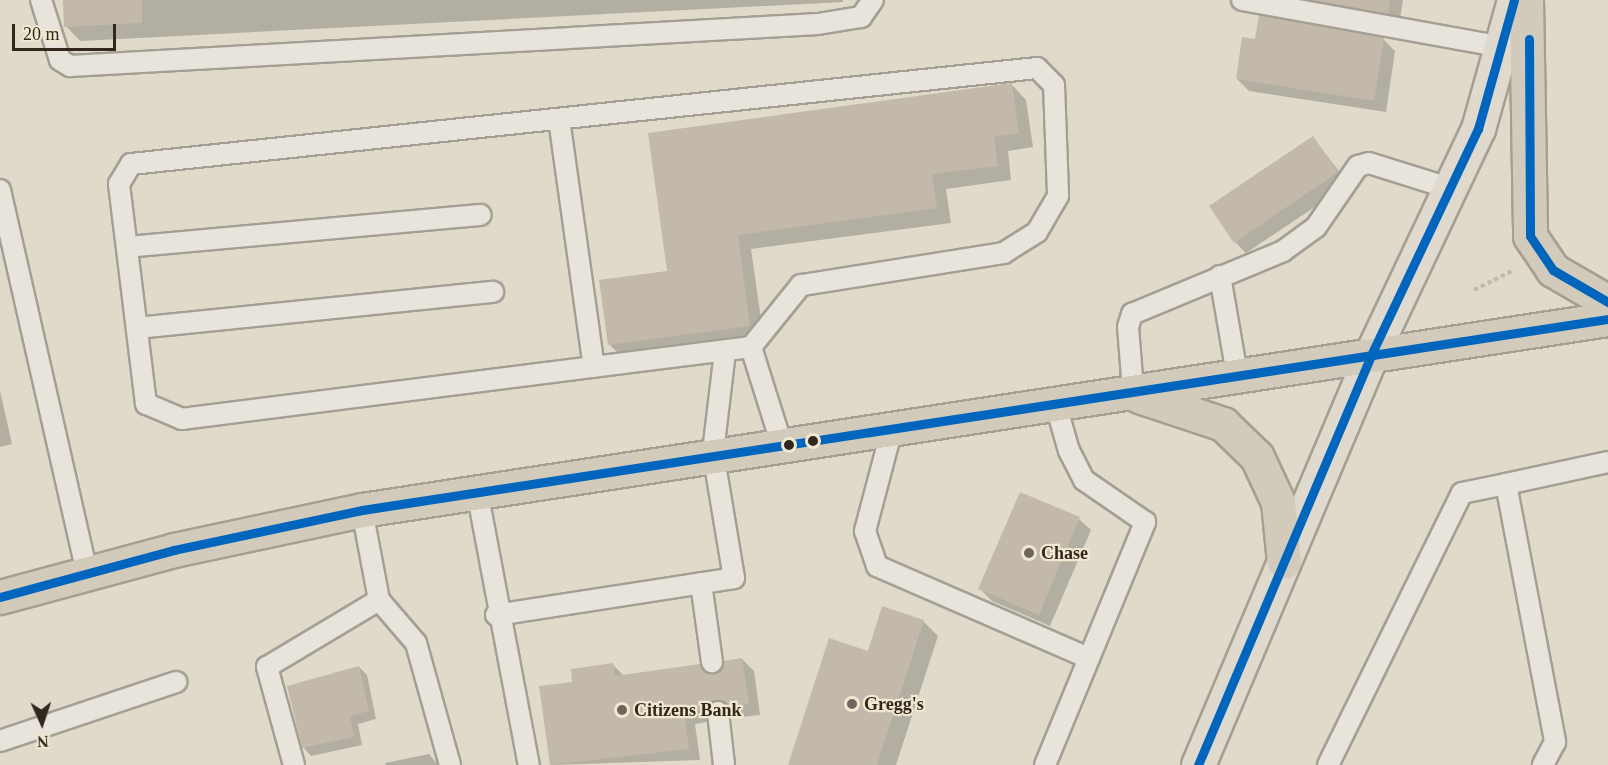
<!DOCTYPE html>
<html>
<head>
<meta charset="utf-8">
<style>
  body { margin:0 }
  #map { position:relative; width:1608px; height:765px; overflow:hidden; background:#dfdaca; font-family:Georgia,serif }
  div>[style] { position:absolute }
  .shadow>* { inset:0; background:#0003 }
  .building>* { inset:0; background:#c2b9ab }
  .path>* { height:4px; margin-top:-2px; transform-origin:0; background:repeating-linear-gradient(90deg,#c0bbb2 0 4.5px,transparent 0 7.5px) }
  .roads { filter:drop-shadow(2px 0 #a49f94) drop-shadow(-2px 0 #a49f94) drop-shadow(0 2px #a49f94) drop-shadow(0 -2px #a49f94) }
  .lane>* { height:20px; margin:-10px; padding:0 10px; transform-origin:10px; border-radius:10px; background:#e8e4db }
  .primary>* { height:33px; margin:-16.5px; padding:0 16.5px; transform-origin:16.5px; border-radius:16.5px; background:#dfdacd }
  .highway>* { height:33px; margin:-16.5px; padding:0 16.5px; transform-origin:16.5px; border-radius:16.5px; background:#d2cabb }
  .bus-1>* { height:9px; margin:-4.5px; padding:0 4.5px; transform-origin:4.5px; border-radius:4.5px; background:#0065bd }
  .dots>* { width:16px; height:16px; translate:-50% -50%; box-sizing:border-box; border:3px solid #f0e8d0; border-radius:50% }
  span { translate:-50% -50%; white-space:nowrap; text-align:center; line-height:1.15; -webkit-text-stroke:4.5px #f0e8d0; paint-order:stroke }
  .poi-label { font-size:18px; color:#31271d; font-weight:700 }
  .left { translate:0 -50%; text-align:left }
  .north { position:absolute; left:12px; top:693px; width:60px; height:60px; -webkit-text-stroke:4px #f0e8d0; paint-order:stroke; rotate:177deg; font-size:16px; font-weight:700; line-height:24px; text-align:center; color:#31271d }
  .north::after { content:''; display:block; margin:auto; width:21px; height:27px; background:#31271d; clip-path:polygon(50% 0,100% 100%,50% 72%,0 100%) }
  .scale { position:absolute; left:12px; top:24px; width:104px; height:27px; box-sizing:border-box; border:3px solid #31271d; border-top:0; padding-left:8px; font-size:18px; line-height:21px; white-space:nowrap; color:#31271d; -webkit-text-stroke:4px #f0e8d0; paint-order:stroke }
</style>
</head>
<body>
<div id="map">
  <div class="shadow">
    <div style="clip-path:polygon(65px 0,843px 0,843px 2px,80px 41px,66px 26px)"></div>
    <div style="clip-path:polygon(1330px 0,1403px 0,1399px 25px,1342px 15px)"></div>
    <div style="clip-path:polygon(1383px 39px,1395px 51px,1386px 112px,1249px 91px,1237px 79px,1257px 41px)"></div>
    <div style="clip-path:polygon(1012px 85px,1026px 100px,1033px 147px,1008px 151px,1011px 180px,946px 189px,951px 223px,751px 249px,764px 340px,624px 359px,610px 345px,668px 272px)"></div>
    <div style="clip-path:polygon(1313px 138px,1349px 184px,1246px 253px,1235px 242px)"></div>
    <div style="clip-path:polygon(0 391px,12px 444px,0 447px)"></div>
    <div style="clip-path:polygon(1079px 519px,1091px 530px,1050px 626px,992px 601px,980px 589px)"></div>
    <div style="clip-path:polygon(923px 621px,938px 636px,896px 765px,790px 765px,869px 652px)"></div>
    <div style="clip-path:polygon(742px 659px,754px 671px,760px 715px,741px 717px,728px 711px,719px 720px,695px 724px,700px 760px,552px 765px,541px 688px,574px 683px,612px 664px,624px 676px,713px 676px)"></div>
    <div style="clip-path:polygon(359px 667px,367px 675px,376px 719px,358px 724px,362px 745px,311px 756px,303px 747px,333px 673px)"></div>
    <div style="clip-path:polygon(429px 754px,438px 765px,386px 765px,385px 763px)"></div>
  </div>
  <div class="building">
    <div style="clip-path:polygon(63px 0,142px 0,142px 23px,64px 27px)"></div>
    <div style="clip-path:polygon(1310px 0,1390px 0,1388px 14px)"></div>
    <div style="clip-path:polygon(1259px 15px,1384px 38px,1374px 101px,1236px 79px,1242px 37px,1255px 39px)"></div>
    <div style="clip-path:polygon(1012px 83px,1019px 133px,994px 137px,998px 166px,932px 174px,937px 208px,738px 235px,750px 326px,608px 345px,599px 280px,667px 271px,648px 133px)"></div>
    <div style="clip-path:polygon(1313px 136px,1338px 172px,1234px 243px,1209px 206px)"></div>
    <div style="clip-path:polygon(1020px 492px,1080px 517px,1039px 615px,978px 589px)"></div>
    <div style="clip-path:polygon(882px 606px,924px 620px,877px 765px,788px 765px,829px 638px,868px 651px)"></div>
    <div style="clip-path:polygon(742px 658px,749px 703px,728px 706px,716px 700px,707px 709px,684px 712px,689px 749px,550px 765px,539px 686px,572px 682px,571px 669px,613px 663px,615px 676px,700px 664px,713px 674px,724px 661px)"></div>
    <div style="clip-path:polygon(359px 666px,369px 711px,350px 716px,354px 737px,302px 748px,287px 686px)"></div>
  </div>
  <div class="path">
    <div style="left:1474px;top:290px;width:45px;rotate:-26.6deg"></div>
  </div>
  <div class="roads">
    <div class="lane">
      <div style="left:41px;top:0;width:63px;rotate:72.4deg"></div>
      <div style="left:60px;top:60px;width:12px;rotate:31deg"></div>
      <div style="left:70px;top:66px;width:749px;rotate:-3.21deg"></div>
      <div style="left:818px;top:24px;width:44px;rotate:-9.2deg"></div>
      <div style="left:861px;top:17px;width:21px;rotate:-55deg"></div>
      <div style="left:1242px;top:0;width:266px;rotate:10.2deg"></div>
      <div style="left:1037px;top:68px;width:24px;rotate:45deg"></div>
      <div style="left:1054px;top:85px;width:111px;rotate:87.9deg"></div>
      <div style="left:1058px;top:196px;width:42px;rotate:120.3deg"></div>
      <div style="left:1037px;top:232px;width:39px;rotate:148deg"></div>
      <div style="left:1004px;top:253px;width:206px;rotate:171deg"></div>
      <div style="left:801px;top:285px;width:80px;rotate:128.9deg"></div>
      <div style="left:751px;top:347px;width:574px;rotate:172.79deg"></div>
      <div style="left:182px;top:419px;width:39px;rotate:-157deg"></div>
      <div style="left:146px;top:404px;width:222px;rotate:-97deg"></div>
      <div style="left:119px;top:184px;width:23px;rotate:-59deg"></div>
      <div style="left:131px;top:164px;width:911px;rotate:-6.05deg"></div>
      <div style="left:559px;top:119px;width:250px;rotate:82deg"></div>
      <div style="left:0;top:190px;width:393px;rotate:77.2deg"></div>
      <div style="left:127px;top:247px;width:355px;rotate:-5.2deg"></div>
      <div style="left:1220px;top:276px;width:99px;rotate:80.2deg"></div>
      <div style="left:137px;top:328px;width:358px;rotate:-5.8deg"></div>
      <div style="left:751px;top:347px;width:100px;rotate:72.5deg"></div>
      <div style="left:1133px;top:390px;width:63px;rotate:-94.5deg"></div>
      <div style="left:1128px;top:327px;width:14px;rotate:-73deg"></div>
      <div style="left:1132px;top:314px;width:164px;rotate:-22.6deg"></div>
      <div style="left:1283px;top:251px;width:41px;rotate:-36deg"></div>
      <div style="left:1316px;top:227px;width:74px;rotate:-55.5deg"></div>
      <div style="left:1358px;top:166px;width:11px;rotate:-15deg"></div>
      <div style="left:1369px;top:163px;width:84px;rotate:17.4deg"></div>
      <div style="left:893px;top:425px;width:110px;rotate:104.8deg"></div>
      <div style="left:865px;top:531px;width:37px;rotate:71deg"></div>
      <div style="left:877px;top:566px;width:231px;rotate:23.5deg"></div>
      <div style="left:1506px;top:484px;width:104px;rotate:-12.2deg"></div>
      <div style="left:477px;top:491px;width:279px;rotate:79.3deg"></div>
      <div style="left:701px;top:583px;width:80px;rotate:82.1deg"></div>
      <div style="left:379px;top:600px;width:57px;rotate:49.3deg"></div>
      <div style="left:416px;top:643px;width:127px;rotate:74.4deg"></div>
      <div style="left:496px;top:615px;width:241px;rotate:-8.8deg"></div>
      <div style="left:734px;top:578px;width:128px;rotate:-99.5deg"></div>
      <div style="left:713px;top:452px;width:102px;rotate:-83.2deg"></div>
      <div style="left:718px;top:712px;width:53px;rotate:83.5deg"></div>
      <div style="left:0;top:741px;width:186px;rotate:-18.5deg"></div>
      <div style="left:294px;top:765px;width:102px;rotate:-105.4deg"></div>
      <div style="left:267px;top:667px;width:131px;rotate:-30.9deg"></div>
      <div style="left:379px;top:600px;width:92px;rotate:-100.7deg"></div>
      <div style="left:1045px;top:765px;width:263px;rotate:-67.6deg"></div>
      <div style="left:1145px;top:522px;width:74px;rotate:-145.5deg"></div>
      <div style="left:1084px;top:480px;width:33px;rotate:-117deg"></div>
      <div style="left:1069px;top:451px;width:51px;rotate:-105.9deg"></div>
      <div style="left:1328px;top:765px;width:303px;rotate:-63.8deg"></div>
      <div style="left:1462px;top:493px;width:45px;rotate:-11.6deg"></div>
      <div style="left:1506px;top:484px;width:263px;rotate:79.2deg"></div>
      <div style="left:1555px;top:742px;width:26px;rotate:118deg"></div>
    </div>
    <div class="primary">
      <div style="left:1198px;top:765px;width:445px;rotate:-67.1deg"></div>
      <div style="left:1371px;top:355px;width:250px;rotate:-64.7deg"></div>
      <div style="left:1478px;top:129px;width:134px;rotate:-74.4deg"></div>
    </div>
    <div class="highway">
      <div style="left:1526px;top:0;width:236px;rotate:89deg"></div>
      <div style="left:1530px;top:236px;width:41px;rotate:55.9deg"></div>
      <div style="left:1553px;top:270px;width:64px;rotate:30.2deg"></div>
      <div style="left:1139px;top:396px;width:89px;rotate:18.4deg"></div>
      <div style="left:1223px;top:424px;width:47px;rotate:44.1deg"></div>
      <div style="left:1257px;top:457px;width:50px;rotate:65deg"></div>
      <div style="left:1278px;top:502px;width:60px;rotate:84.3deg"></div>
      <div style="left:0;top:597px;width:180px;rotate:-15.1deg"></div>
      <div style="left:174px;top:550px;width:192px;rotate:-12deg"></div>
      <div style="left:362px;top:510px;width:1261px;rotate:-8.72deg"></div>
    </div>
  </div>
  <div class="bus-1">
    <div style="left:1529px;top:39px;width:197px;rotate:89.7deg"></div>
    <div style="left:1530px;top:236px;width:41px;rotate:55.9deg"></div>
    <div style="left:1553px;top:270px;width:64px;rotate:30.2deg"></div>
    <div style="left:0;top:597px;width:180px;rotate:-15.1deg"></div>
    <div style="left:174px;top:550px;width:192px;rotate:-12deg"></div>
    <div style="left:362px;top:510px;width:1261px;rotate:-8.72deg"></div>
    <div style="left:1198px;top:765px;width:445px;rotate:-67.1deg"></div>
    <div style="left:1371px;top:355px;width:250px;rotate:-64.7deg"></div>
    <div style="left:1478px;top:129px;width:134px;rotate:-74.4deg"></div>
  </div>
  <div class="dots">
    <div style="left:813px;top:441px;background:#31271d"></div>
    <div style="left:789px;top:445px;background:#31271d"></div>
    <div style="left:1029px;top:553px;background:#6e665a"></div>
    <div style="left:852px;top:704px;background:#6e665a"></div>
    <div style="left:622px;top:710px;background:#6e665a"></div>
  </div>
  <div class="poi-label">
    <span class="left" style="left:1041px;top:553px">Chase</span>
    <span class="left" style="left:864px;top:704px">Gregg's</span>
    <span class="left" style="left:634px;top:710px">Citizens Bank</span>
  </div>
  <div class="north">N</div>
  <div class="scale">20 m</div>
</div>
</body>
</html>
